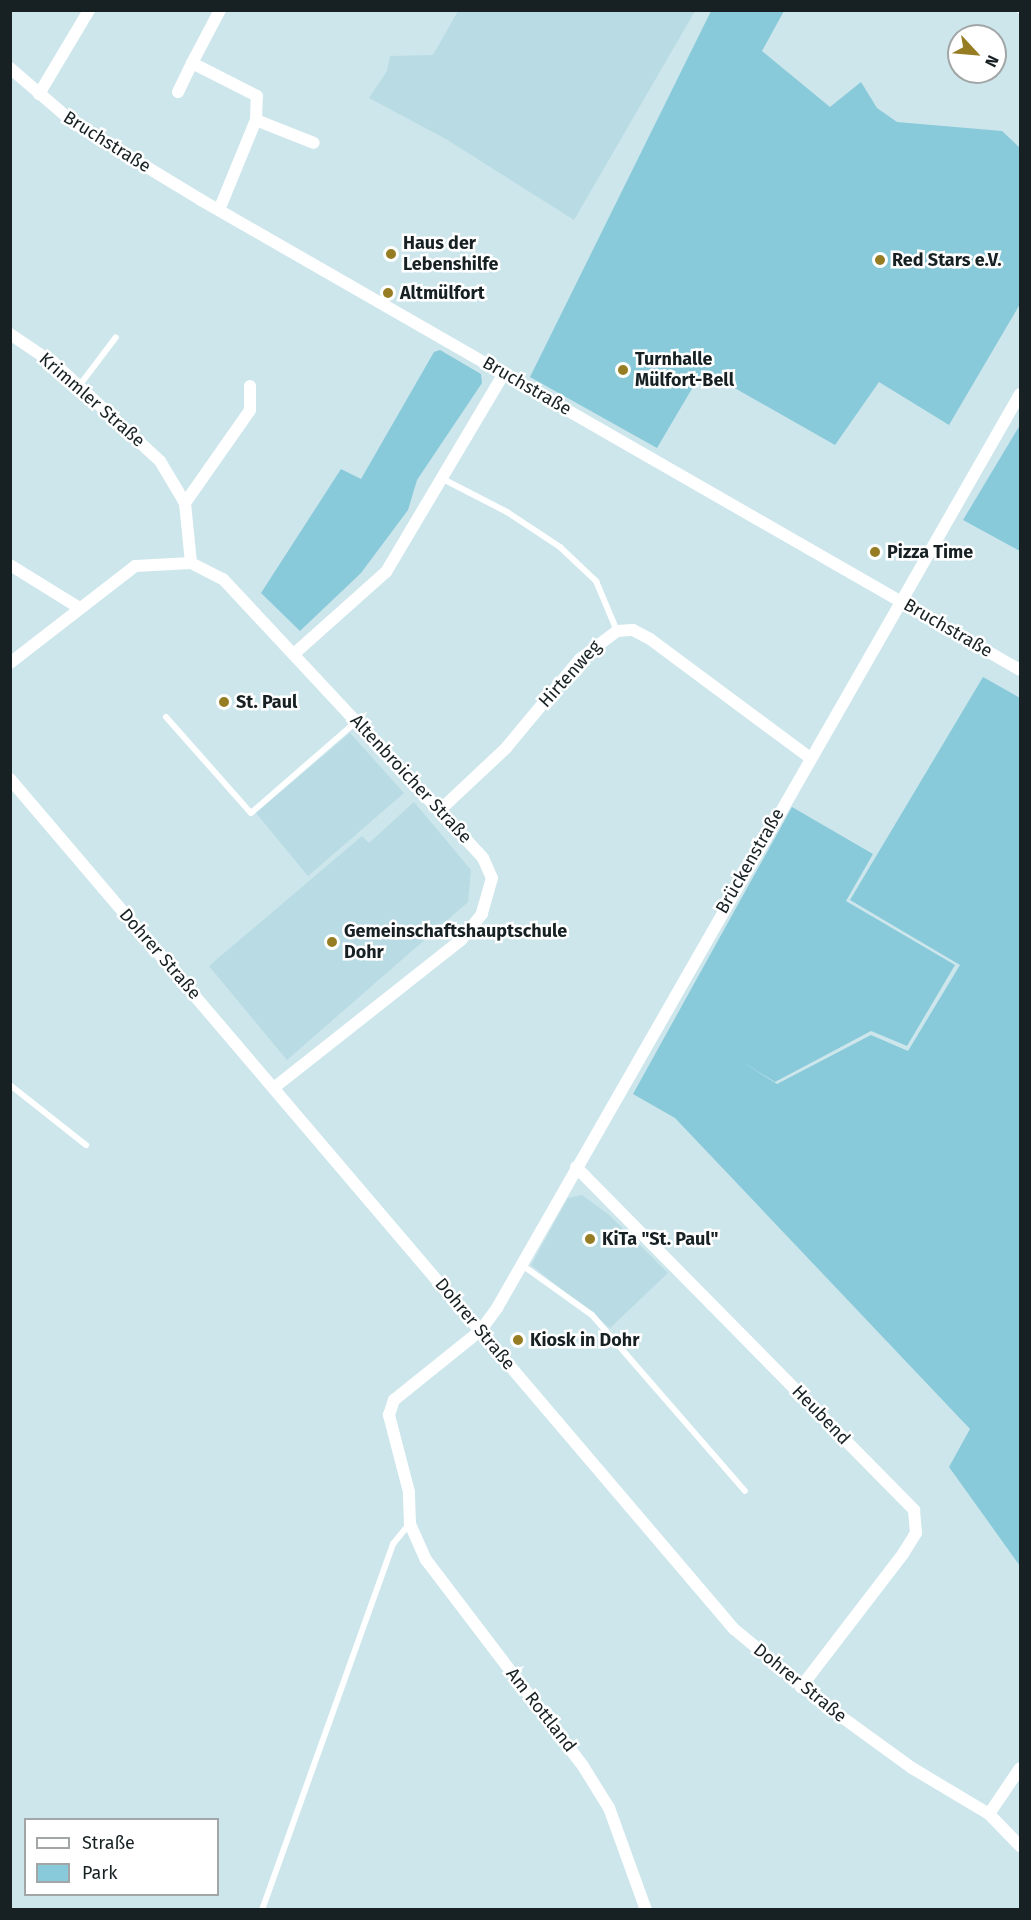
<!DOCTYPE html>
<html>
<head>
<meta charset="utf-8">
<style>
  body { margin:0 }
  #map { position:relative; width:1031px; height:1920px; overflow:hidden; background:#cce6ec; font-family:"Fira Sans",sans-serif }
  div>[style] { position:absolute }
  .built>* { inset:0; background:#b9dbe4 }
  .green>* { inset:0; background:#89cada }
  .service>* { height:6px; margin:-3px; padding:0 3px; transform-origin:3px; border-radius:3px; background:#fff }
  .minor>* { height:12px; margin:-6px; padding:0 6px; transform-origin:6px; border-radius:6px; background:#fff }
  .dots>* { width:16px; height:16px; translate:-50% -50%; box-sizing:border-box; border:3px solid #fff; border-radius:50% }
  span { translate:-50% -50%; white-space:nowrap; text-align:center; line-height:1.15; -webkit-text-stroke:5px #fff; paint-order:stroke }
  .street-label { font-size:18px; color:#172123 }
  .poi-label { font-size:18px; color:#172123; font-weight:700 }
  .left { translate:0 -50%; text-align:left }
  .frame { position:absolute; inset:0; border:12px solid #172123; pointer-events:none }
  .legend { position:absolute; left:24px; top:1818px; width:195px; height:78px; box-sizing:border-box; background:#fff; border:2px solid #a2a6a7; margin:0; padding:8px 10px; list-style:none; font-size:18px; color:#172123 }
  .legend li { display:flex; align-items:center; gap:12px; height:30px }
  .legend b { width:30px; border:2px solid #a2a6a7 }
  .north { position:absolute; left:947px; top:24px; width:60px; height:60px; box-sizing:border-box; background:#fff; border:2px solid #a2a6a7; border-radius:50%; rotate:116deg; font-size:16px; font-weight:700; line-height:24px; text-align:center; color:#172123 }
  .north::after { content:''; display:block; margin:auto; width:21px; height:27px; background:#967d24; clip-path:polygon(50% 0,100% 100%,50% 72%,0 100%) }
</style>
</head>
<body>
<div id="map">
  <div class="built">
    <div style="clip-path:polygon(458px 11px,695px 11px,574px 220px,446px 139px,369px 98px,387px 71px,390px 56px,433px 55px)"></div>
    <div style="clip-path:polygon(350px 733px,404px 793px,308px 876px,256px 813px)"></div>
    <div style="clip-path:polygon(414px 802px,471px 870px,468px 902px,287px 1060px,209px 966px,362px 836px,369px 843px)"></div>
    <div style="clip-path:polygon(582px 1195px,608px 1214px,668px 1273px,610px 1328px,531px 1265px,568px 1198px)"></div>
  </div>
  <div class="green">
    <div style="clip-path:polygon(711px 11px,784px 11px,762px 51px,830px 107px,861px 82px,877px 108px,897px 122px,1002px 131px,1020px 148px,1020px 304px,949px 425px,879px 382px,835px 445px,703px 370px,657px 448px,530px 377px)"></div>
    <div style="clip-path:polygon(440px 350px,481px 374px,482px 383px,417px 480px,408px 510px,361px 573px,300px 631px,261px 593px,341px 469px,361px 479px,434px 352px)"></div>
    <div style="clip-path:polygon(1020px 425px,1020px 551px,963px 520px)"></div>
    <div style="clip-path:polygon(983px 677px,1020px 698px,1020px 1566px,949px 1467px,970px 1429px,675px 1118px,633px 1094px,792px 807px,873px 854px,846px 901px,955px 965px,907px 1046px,871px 1031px,775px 1082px,738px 1059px,777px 1084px,871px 1035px,908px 1051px,960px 965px,850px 900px)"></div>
  </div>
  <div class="service">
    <div style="left:1019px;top:10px;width:1px;rotate:45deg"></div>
    <div style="left:79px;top:386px;width:61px;rotate:-52.9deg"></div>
    <div style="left:443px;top:479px;width:72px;rotate:27.3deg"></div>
    <div style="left:507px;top:512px;width:64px;rotate:33.4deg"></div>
    <div style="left:560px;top:547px;width:50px;rotate:43.4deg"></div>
    <div style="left:596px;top:581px;width:54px;rotate:67.2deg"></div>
    <div style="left:166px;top:717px;width:128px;rotate:48.5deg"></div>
    <div style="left:251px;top:813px;width:140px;rotate:-41deg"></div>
    <div style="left:10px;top:1085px;width:97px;rotate:38.3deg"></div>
    <div style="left:522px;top:1265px;width:86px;rotate:35.5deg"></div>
    <div style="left:592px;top:1315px;width:233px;rotate:49deg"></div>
    <div style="left:262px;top:1910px;width:389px;rotate:-70.3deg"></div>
    <div style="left:393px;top:1544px;width:26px;rotate:-51deg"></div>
  </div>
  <div class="minor">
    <div style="left:10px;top:68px;width:84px;rotate:40.7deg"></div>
    <div style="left:74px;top:123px;width:149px;rotate:31.2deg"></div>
    <div style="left:201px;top:200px;width:944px;rotate:29.85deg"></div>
    <div style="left:178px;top:92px;width:32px;rotate:-64deg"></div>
    <div style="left:39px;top:94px;width:98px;rotate:-59.2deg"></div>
    <div style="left:256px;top:120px;width:62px;rotate:21.6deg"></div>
    <div style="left:219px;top:210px;width:97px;rotate:-67.7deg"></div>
    <div style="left:256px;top:120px;width:24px;rotate:-88deg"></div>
    <div style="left:257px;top:96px;width:73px;rotate:-153.1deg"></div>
    <div style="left:192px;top:63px;width:60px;rotate:-62.2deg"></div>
    <div style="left:10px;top:334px;width:55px;rotate:34deg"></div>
    <div style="left:56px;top:365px;width:142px;rotate:42.7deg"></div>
    <div style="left:160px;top:461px;width:49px;rotate:59.2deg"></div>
    <div style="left:185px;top:503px;width:60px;rotate:84.3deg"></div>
    <div style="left:185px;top:503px;width:113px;rotate:-55deg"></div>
    <div style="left:250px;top:410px;width:24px;rotate:-90deg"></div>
    <div style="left:10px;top:565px;width:80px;rotate:31.7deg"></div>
    <div style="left:295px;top:653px;width:122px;rotate:-41.7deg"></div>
    <div style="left:386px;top:572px;width:231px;rotate:-59.3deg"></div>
    <div style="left:10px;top:663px;width:158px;rotate:-37.8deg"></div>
    <div style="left:135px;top:566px;width:56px;rotate:-3.1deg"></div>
    <div style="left:191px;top:563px;width:36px;rotate:27deg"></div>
    <div style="left:223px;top:579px;width:381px;rotate:47deg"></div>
    <div style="left:483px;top:858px;width:22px;rotate:66deg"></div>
    <div style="left:492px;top:878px;width:37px;rotate:106deg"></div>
    <div style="left:482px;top:914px;width:33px;rotate:129deg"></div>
    <div style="left:461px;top:940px;width:237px;rotate:141.7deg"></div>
    <div style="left:10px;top:779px;width:1117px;rotate:49.58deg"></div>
    <div style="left:734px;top:1629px;width:122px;rotate:39.7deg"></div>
    <div style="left:828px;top:1707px;width:104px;rotate:36deg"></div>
    <div style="left:912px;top:1768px;width:90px;rotate:30.9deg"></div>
    <div style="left:989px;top:1814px;width:45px;rotate:45.9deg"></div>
    <div style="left:439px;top:811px;width:92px;rotate:-43.2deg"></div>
    <div style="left:506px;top:748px;width:116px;rotate:-50.3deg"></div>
    <div style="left:580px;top:659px;width:46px;rotate:-37.1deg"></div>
    <div style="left:617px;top:631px;width:16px;rotate:-4deg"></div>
    <div style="left:633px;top:630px;width:19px;rotate:28deg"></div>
    <div style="left:650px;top:639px;width:198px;rotate:36.6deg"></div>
    <div style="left:576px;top:1167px;width:482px;rotate:45.4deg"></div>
    <div style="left:914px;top:1510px;width:23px;rotate:85deg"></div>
    <div style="left:916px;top:1533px;width:25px;rotate:122deg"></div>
    <div style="left:903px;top:1554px;width:168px;rotate:127.5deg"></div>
    <div style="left:989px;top:1814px;width:55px;rotate:-56deg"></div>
    <div style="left:646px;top:1910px;width:109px;rotate:-109.9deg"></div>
    <div style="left:609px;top:1808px;width:49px;rotate:-121.8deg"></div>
    <div style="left:583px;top:1766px;width:259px;rotate:-127.3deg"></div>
    <div style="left:426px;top:1560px;width:39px;rotate:-114deg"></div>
    <div style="left:410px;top:1524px;width:32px;rotate:-92deg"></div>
    <div style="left:409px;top:1492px;width:80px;rotate:-104.6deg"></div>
    <div style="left:389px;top:1415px;width:16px;rotate:-72deg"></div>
    <div style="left:394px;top:1400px;width:112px;rotate:-38.8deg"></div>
    <div style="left:481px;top:1330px;width:27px;rotate:-54deg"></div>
    <div style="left:497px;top:1308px;width:1053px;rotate:-60.22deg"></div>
  </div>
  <div class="dots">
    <div style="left:391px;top:254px;background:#967d24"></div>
    <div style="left:880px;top:260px;background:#967d24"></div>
    <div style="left:388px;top:293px;background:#967d24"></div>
    <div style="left:623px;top:370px;background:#967d24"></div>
    <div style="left:875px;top:552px;background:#967d24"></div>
    <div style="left:224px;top:702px;background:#967d24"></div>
    <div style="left:332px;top:942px;background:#967d24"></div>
    <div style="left:590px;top:1239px;background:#967d24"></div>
    <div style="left:518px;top:1340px;background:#967d24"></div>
  </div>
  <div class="street-label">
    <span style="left:107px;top:142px;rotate:32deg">Bruchstraße</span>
    <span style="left:527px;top:386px;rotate:30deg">Bruchstraße</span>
    <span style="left:92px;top:400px;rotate:41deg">Krimmler Straße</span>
    <span style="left:948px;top:628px;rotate:30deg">Bruchstraße</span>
    <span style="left:570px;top:674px;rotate:-48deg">Hirtenweg</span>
    <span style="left:411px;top:779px;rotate:47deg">Altenbroicher Straße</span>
    <span style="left:750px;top:861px;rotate:-60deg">Brückenstraße</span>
    <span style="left:160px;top:954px;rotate:49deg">Dohrer Straße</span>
    <span style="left:475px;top:1324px;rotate:50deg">Dohrer Straße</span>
    <span style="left:821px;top:1415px;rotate:46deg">Heubend</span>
    <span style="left:800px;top:1683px;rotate:39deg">Dohrer Straße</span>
    <span style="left:541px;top:1710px;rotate:52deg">Am Rottland</span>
  </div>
  <div class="poi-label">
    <span class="left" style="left:403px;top:254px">Haus der<br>Lebenshilfe</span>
    <span class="left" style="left:892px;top:260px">Red Stars e.V.</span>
    <span class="left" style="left:400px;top:293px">Altmülfort</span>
    <span class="left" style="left:635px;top:370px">Turnhalle<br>Mülfort-Bell</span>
    <span class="left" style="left:887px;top:552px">Pizza Time</span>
    <span class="left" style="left:236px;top:702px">St. Paul</span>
    <span class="left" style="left:344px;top:942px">Gemeinschaftshauptschule<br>Dohr</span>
    <span class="left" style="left:602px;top:1239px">KiTa "St. Paul"</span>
    <span class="left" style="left:530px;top:1340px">Kiosk in Dohr</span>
  </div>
  <div class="frame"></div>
  <ul class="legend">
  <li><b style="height:8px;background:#fff"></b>Straße</li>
  <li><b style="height:16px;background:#89cada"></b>Park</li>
  </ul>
  <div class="north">N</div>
</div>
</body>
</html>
